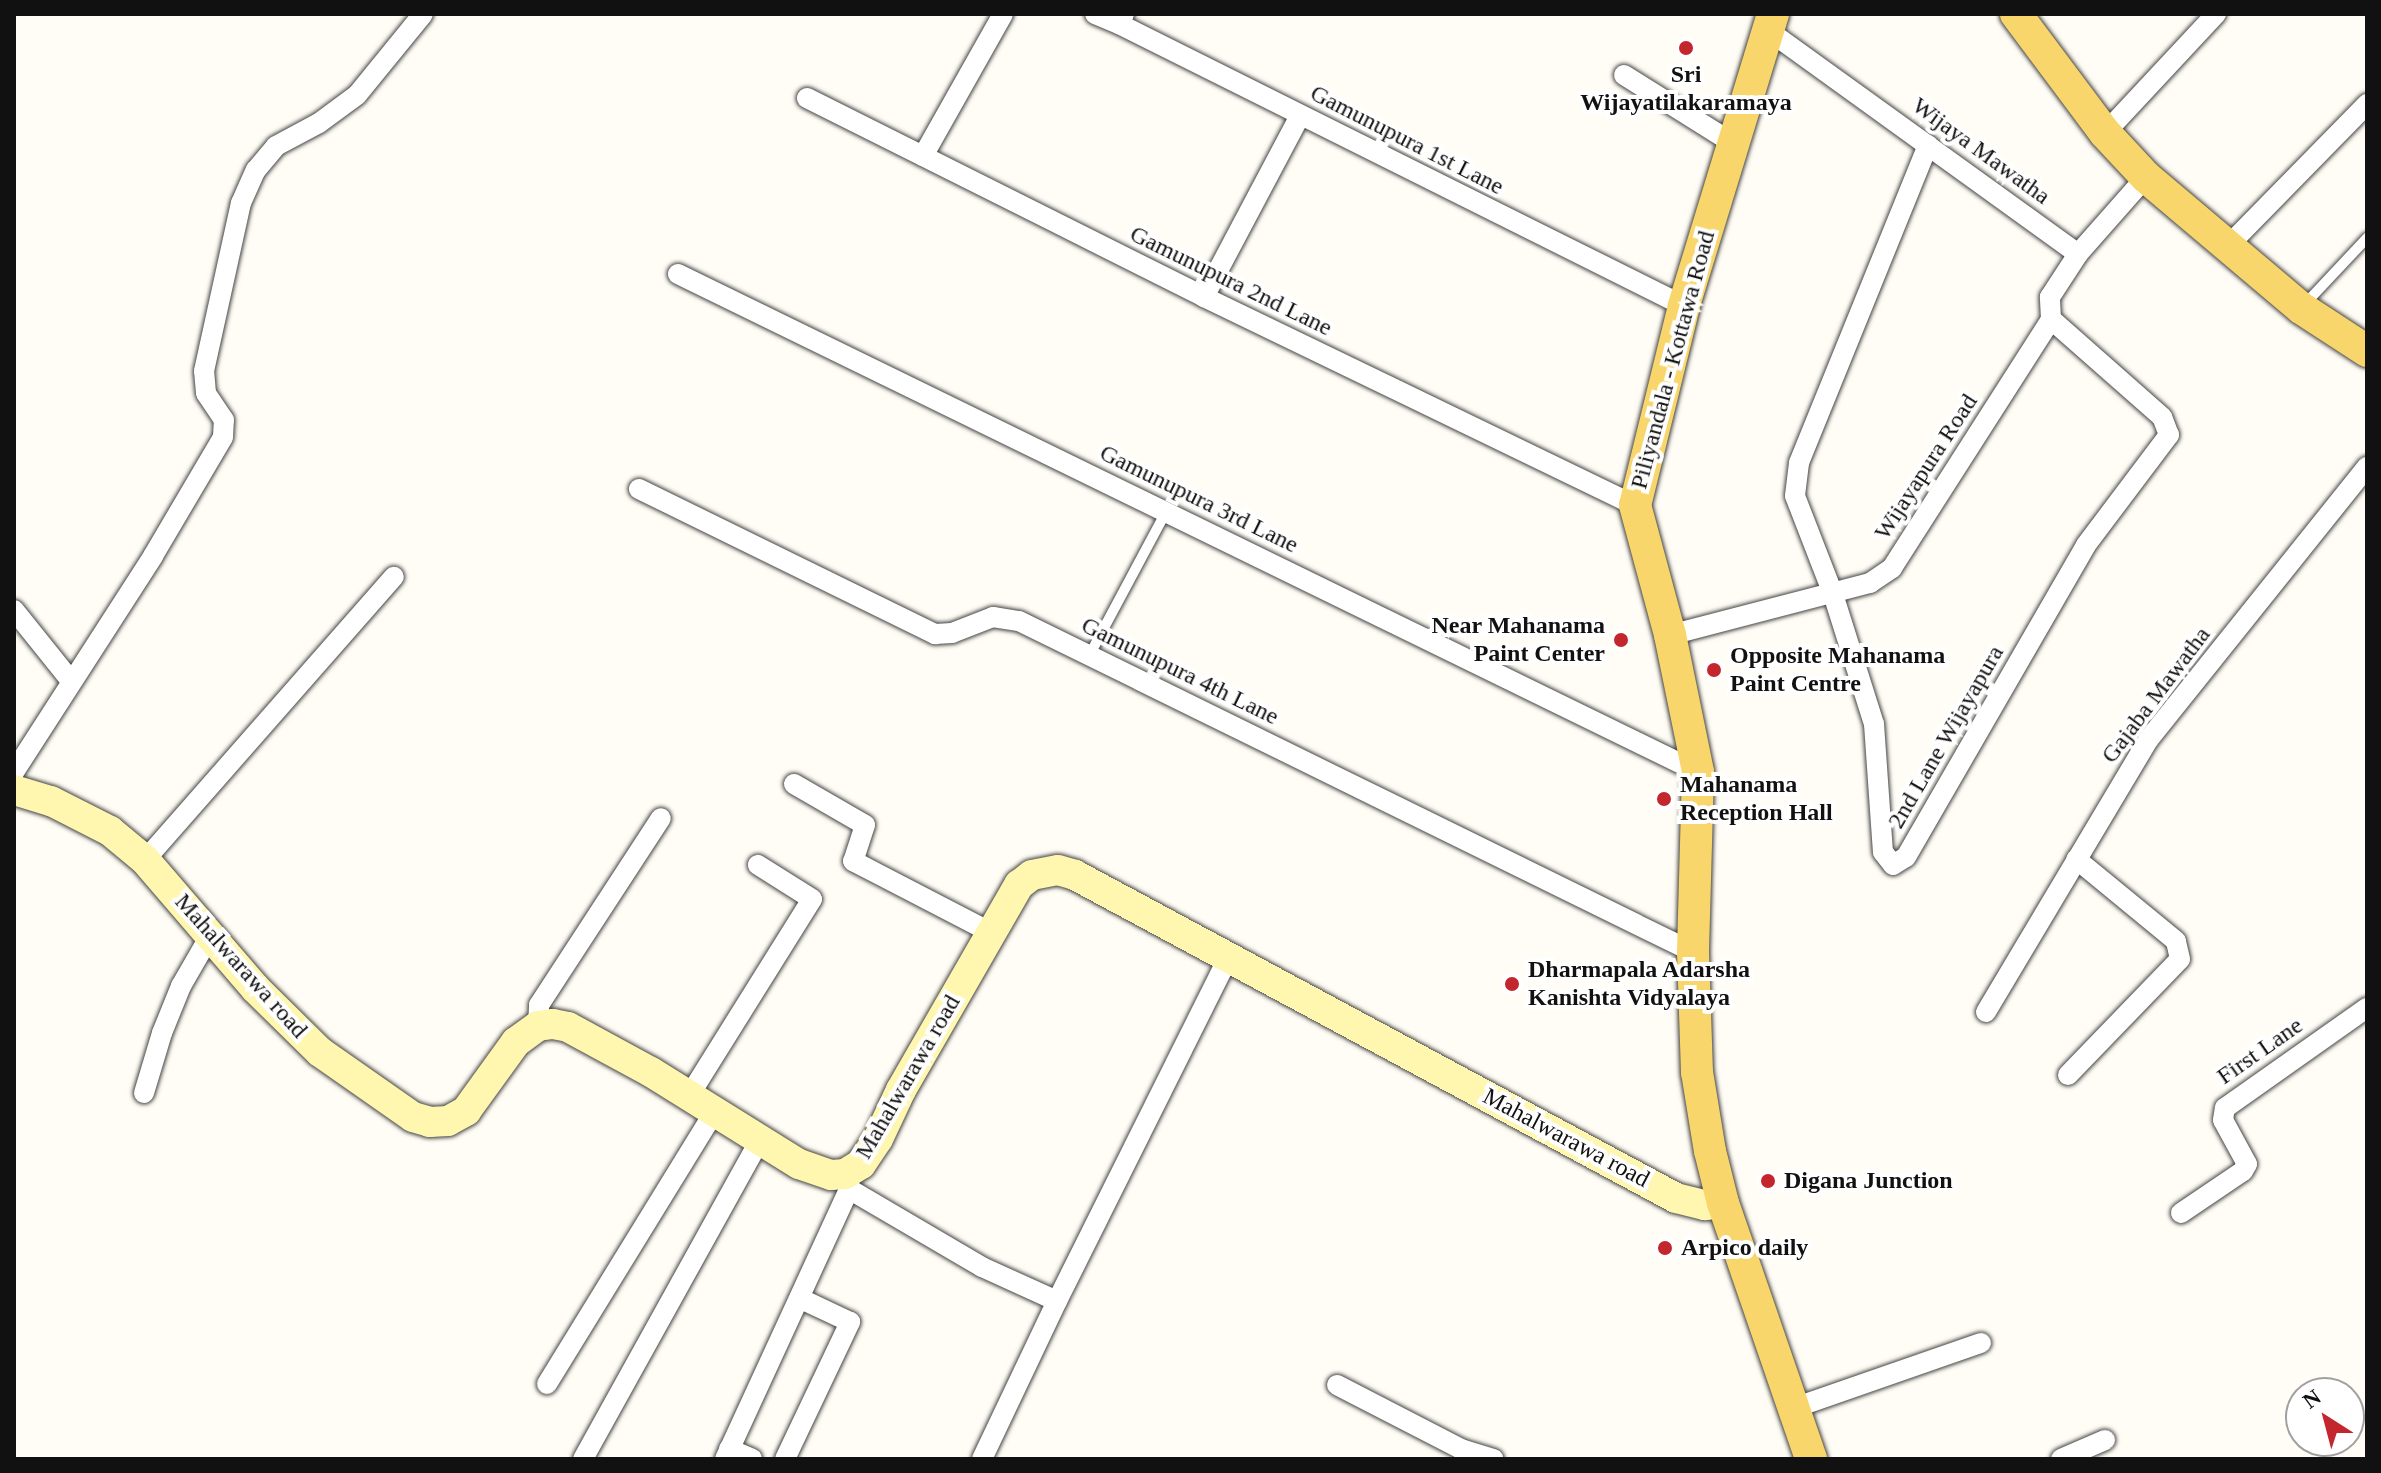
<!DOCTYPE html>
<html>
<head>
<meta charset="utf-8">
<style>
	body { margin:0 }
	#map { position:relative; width:2381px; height:1473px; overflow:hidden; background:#fffdf5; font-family:Georgia,serif }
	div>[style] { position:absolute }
	.roads { filter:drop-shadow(0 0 2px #444) drop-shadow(0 0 2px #444) }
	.lane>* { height:10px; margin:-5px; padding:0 5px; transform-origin:5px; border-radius:5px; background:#fff }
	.street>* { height:20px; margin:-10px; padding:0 10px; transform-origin:10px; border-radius:10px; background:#fff }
	.secondary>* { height:30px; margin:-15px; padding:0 15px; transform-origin:15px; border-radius:15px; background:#fff6b0 }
	.primary>* { height:32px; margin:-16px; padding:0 16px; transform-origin:16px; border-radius:16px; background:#f9d66b }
	.dots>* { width:22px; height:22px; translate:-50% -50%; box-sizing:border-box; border:4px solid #fff; border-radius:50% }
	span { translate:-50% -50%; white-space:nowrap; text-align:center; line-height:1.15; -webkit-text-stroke:8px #fff; paint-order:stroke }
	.poi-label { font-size:24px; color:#111; font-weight:700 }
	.right { translate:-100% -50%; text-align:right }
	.left { translate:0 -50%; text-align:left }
	.street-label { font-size:24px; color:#111 }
	.frame { position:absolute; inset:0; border:16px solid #111; pointer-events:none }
	.north { position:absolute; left:2285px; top:1377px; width:80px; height:80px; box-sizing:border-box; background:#fff; border:2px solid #a0a0a0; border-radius:50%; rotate:324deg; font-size:22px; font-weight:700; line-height:32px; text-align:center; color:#111 }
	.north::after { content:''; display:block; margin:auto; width:28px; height:36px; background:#c4262e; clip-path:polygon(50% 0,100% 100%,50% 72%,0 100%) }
</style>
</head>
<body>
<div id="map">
	<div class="roads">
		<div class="lane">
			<div style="left:2305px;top:304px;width:91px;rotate:-46.8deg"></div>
			<div style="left:1089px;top:656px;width:163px;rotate:-61.9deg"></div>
		</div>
		<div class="street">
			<div style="left:1095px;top:14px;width:26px;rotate:23deg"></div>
			<div style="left:1124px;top:14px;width:11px;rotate:117deg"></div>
			<div style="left:1119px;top:24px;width:631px;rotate:26.52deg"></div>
			<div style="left:1769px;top:31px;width:381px;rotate:35.8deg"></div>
			<div style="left:2078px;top:254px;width:103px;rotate:-48.6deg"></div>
			<div style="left:1624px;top:75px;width:130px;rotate:32.1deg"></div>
			<div style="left:807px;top:98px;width:444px;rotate:26.6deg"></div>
			<div style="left:1204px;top:297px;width:479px;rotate:25.8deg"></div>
			<div style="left:2105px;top:133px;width:163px;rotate:-47deg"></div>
			<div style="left:1928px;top:145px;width:343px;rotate:112.1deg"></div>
			<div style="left:1799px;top:463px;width:33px;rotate:97deg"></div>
			<div style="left:1795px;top:496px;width:105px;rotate:68.8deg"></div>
			<div style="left:1833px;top:594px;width:136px;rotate:72.5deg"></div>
			<div style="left:1874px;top:724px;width:128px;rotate:86deg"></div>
			<div style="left:1883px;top:852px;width:16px;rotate:52deg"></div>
			<div style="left:1893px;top:865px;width:15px;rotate:-32deg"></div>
			<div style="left:1906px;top:857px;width:360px;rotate:-60deg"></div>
			<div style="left:2086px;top:545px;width:138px;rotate:-53deg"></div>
			<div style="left:2169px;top:435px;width:19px;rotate:-111deg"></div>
			<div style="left:2162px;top:417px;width:148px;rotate:-138.6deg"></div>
			<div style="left:2051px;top:319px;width:22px;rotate:-93deg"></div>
			<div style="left:2050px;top:297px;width:51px;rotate:-56.9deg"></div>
			<div style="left:923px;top:156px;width:163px;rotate:-60.6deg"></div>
			<div style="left:2226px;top:248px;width:202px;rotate:-45.6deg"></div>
			<div style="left:678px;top:274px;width:1135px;rotate:26.02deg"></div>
			<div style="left:1204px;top:297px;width:205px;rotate:-62.1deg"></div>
			<div style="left:639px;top:489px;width:330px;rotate:26.1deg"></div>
			<div style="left:935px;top:634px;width:17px;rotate:-3deg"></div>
			<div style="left:952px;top:633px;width:44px;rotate:-21.3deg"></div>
			<div style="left:993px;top:617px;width:26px;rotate:9deg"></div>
			<div style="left:1019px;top:621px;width:751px;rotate:26.16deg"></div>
			<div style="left:14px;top:610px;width:91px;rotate:51.2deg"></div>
			<div style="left:1670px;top:635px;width:207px;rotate:-14.6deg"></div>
			<div style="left:1870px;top:583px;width:27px;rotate:-34deg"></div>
			<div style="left:1892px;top:568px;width:295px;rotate:-57.4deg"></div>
			<div style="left:14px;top:772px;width:257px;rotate:-57.2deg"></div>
			<div style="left:153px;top:556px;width:138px;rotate:-59.5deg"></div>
			<div style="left:223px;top:437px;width:17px;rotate:-87deg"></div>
			<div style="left:224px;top:420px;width:32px;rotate:-124deg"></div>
			<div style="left:206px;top:393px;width:22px;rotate:-95deg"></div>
			<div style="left:204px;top:371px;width:172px;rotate:-77.6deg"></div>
			<div style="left:241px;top:203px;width:36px;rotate:-66deg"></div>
			<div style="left:256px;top:170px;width:31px;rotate:-50deg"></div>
			<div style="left:276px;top:146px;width:49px;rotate:-28.1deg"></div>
			<div style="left:319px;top:123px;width:47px;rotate:-36.4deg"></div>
			<div style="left:357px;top:95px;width:104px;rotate:-50.8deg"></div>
			<div style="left:794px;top:784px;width:82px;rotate:30deg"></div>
			<div style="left:865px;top:825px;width:38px;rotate:108deg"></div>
			<div style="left:853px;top:861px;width:154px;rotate:27.4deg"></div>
			<div style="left:145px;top:860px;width:377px;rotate:-48.7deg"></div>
			<div style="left:1986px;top:1012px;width:318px;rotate:-59.2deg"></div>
			<div style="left:2149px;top:739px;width:349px;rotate:-51.3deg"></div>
			<div style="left:538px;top:1026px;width:21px;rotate:-87deg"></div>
			<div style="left:539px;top:1005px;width:223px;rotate:-56.9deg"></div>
			<div style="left:2068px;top:1075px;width:161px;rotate:-46deg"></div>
			<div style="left:2180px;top:959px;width:18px;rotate:-103deg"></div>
			<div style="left:2176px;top:941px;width:129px;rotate:-140.6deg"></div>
			<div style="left:144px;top:1093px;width:63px;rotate:-73.3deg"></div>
			<div style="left:162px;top:1033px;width:51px;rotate:-68deg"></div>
			<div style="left:181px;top:986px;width:60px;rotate:-60deg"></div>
			<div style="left:689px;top:1096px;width:232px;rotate:-58deg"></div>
			<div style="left:812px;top:899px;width:64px;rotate:-147.8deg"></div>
			<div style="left:849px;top:1189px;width:154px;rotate:30.4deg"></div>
			<div style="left:982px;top:1267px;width:82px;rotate:24.4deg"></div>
			<div style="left:1057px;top:1301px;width:175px;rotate:115.4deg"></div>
			<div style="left:2181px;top:1213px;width:75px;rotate:-34.1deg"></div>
			<div style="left:2243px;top:1171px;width:8px;rotate:-60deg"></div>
			<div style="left:2247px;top:1164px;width:50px;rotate:-118.6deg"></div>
			<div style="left:2223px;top:1120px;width:12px;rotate:-81deg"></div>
			<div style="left:2225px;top:1108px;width:174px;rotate:-35.2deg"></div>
			<div style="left:1057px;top:1301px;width:385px;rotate:-63.5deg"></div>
			<div style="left:547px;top:1384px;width:321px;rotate:-58.4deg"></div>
			<div style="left:1337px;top:1385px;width:140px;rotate:27.3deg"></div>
			<div style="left:1461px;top:1449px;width:34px;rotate:17deg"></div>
			<div style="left:1794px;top:1408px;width:198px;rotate:-19.2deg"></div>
			<div style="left:729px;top:1449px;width:25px;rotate:23deg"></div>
			<div style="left:583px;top:1459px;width:363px;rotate:-61deg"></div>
			<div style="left:725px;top:1459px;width:297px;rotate:-65.3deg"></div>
			<div style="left:849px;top:1189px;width:10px;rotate:-107deg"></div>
			<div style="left:785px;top:1459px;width:152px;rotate:-64.6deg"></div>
			<div style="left:850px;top:1322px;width:56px;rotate:-154.8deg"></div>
			<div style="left:2061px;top:1459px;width:48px;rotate:-23.4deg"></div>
		</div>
		<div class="secondary">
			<div style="left:14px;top:790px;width:39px;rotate:17deg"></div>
			<div style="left:51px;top:801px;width:66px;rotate:27deg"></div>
			<div style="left:110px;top:831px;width:45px;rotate:39.6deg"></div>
			<div style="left:145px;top:860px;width:169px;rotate:49.3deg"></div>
			<div style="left:255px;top:988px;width:91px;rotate:44.6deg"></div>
			<div style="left:320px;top:1052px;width:113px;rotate:35deg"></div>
			<div style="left:413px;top:1117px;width:18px;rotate:16deg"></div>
			<div style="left:430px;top:1122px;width:18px;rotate:-3deg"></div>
			<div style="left:448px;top:1121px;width:21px;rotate:-29deg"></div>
			<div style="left:466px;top:1111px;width:85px;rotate:-54.1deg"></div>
			<div style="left:516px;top:1042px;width:27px;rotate:-36deg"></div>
			<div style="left:538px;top:1026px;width:15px;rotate:-8deg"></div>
			<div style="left:553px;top:1024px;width:15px;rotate:11deg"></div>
			<div style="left:568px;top:1027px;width:94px;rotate:28.5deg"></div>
			<div style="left:651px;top:1072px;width:174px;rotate:31.9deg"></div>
			<div style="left:799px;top:1164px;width:34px;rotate:19deg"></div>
			<div style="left:831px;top:1175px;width:14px;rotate:-4deg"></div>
			<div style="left:845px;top:1174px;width:19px;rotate:-32deg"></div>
			<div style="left:861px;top:1164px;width:30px;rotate:-56deg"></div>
			<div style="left:878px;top:1139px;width:54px;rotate:-64.9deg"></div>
			<div style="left:901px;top:1090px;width:237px;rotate:-60.1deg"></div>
			<div style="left:1019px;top:885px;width:16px;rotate:-38deg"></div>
			<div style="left:1032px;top:875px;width:26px;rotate:-11deg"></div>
			<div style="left:1058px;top:870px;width:18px;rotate:16deg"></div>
			<div style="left:1075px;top:875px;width:682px;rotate:28.26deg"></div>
			<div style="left:1676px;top:1198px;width:30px;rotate:14deg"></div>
			<div style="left:1705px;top:1205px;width:18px;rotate:-6deg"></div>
		</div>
		<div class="primary">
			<div style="left:1773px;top:14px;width:305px;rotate:107deg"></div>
			<div style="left:1684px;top:306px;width:205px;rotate:103.8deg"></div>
			<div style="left:1635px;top:505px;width:135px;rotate:74.9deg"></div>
			<div style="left:1670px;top:635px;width:140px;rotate:78.4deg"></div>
			<div style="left:1698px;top:772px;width:180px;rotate:91.6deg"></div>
			<div style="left:1693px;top:952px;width:120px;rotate:88.1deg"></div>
			<div style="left:1697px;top:1072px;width:80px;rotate:80.7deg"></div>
			<div style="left:1710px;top:1151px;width:54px;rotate:76deg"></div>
			<div style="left:1723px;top:1203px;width:271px;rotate:71deg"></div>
			<div style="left:2016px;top:14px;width:149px;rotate:53.2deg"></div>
			<div style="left:2105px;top:133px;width:60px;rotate:47deg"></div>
			<div style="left:2146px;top:177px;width:203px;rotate:40.2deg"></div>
			<div style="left:2301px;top:308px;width:79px;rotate:33.1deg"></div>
		</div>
	</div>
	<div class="dots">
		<div style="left:1686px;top:48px;background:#c4262e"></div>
		<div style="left:1621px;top:640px;background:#c4262e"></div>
		<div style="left:1714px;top:670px;background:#c4262e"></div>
		<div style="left:1664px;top:799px;background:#c4262e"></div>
		<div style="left:1512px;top:984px;background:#c4262e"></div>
		<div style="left:1768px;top:1181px;background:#c4262e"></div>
		<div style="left:1665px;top:1248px;background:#c4262e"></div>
	</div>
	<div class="poi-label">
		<span style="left:1686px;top:89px">Sri<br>Wijayatilakaramaya</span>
		<span class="right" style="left:1605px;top:640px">Near Mahanama<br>Paint Center</span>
		<span class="left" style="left:1730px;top:670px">Opposite Mahanama<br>Paint Centre</span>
		<span class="left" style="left:1680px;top:799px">Mahanama<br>Reception Hall</span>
		<span class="left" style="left:1528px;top:984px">Dharmapala Adarsha<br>Kanishta Vidyalaya</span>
		<span class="left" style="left:1784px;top:1181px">Digana Junction</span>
		<span class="left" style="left:1681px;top:1248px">Arpico daily</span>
	</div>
	<div class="street-label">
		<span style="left:1407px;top:140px;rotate:27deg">Gamunupura 1st Lane</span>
		<span style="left:1981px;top:151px;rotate:36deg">Wijaya Mawatha</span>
		<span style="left:1231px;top:281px;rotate:26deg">Gamunupura 2nd Lane</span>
		<span style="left:1673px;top:360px;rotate:-75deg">Piliyandala - Kottawa Road</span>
		<span style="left:1926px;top:467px;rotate:-57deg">Wijayapura Road</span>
		<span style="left:1199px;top:499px;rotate:26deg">Gamunupura 3rd Lane</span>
		<span style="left:1180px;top:671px;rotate:26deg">Gamunupura 4th Lane</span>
		<span style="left:2156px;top:695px;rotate:-53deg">Gajaba Mawatha</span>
		<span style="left:1946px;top:737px;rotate:-60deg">2nd Lane Wijayapura</span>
		<span style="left:241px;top:966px;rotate:48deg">Mahalwarawa road</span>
		<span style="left:2260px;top:1051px;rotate:-35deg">First Lane</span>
		<span style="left:908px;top:1077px;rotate:-60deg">Mahalwarawa road</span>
		<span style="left:1566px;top:1138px;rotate:28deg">Mahalwarawa road</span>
	</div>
	<div class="frame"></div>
	<div class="north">N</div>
</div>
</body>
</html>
